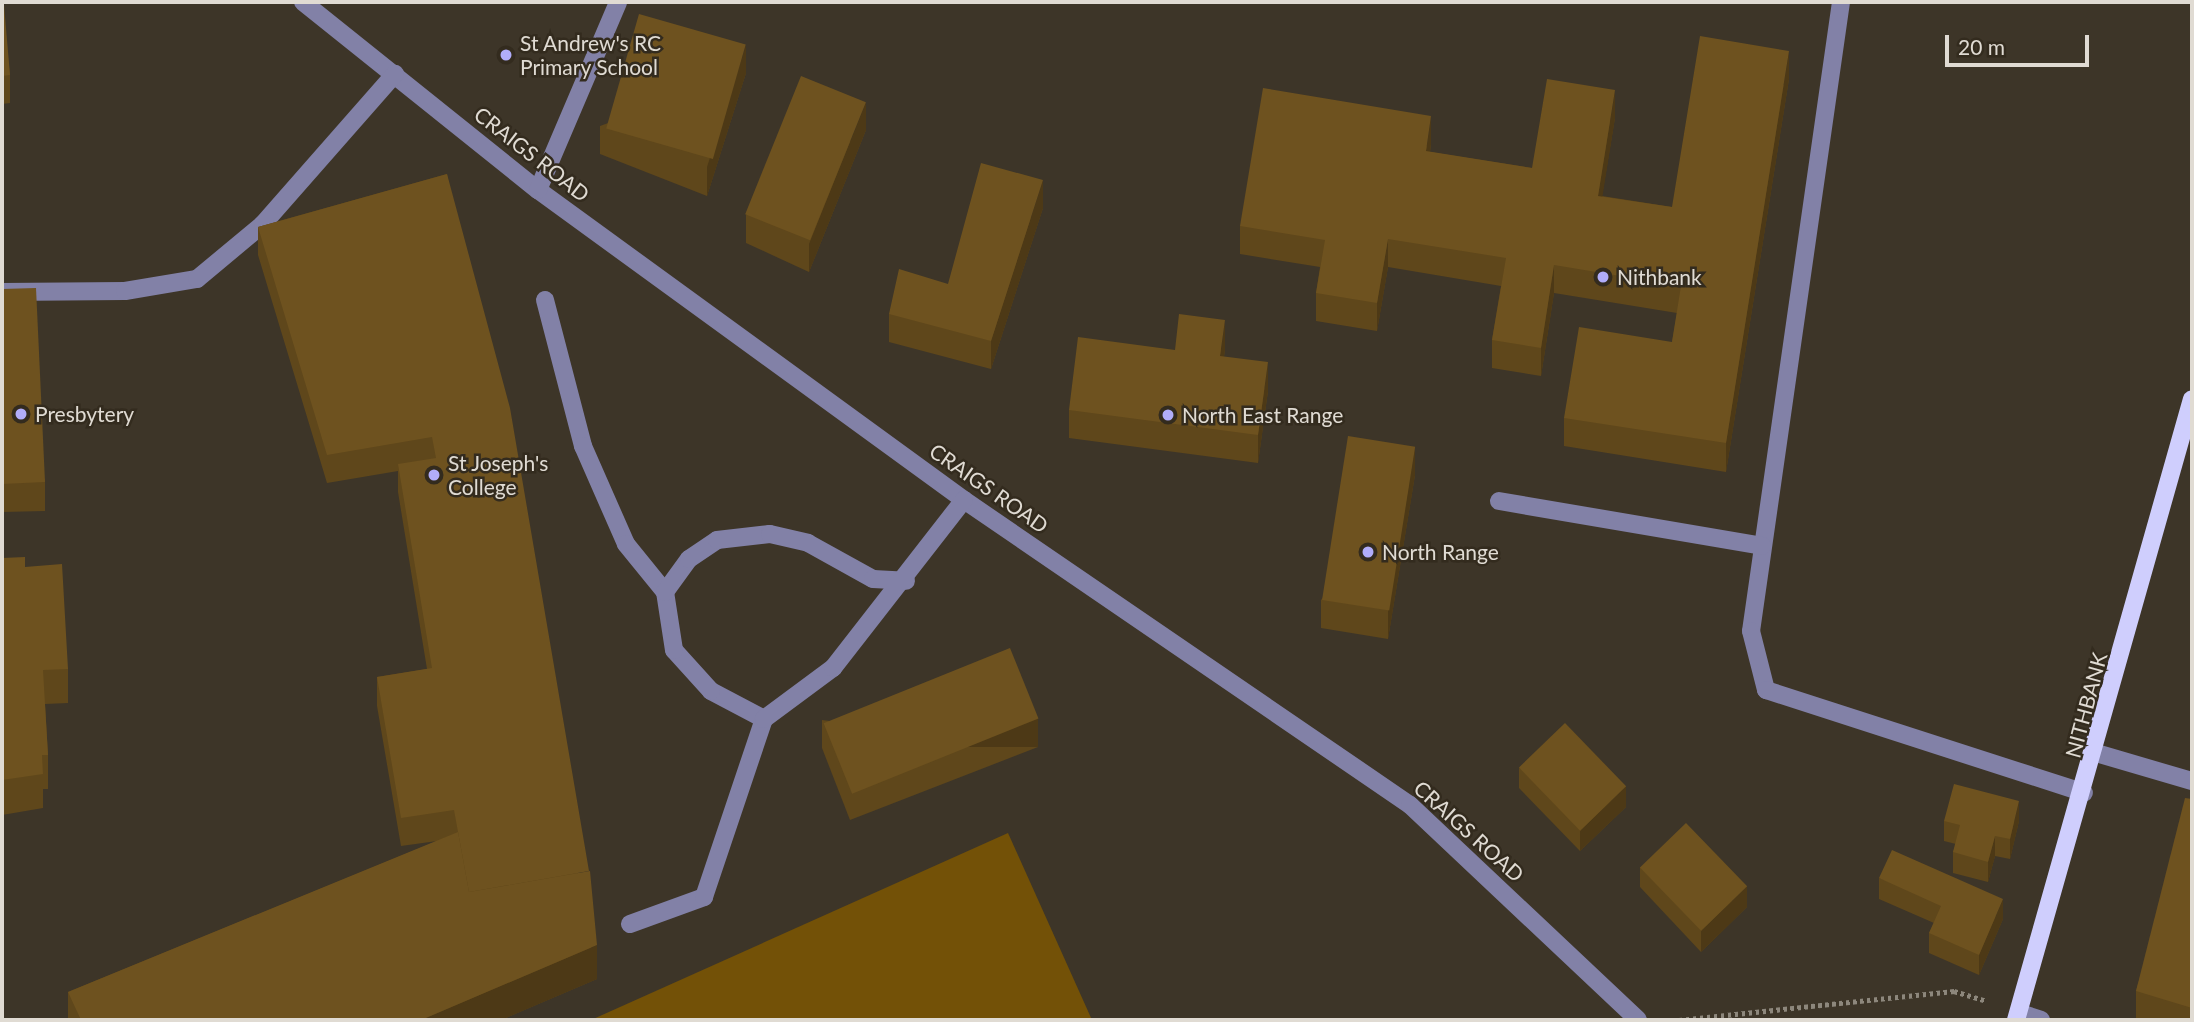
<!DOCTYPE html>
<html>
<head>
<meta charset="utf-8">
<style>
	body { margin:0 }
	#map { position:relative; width:2194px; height:1022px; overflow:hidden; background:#3d3528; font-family:Lato,sans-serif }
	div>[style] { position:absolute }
	.green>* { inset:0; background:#735107 }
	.path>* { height:4.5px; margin-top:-2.25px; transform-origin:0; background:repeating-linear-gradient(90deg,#8d877c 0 3.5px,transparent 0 7px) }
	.minor>* { height:18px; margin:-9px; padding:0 9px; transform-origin:9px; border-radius:9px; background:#8281a7 }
	.major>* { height:18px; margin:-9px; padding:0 9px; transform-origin:9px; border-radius:9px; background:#cfcefd }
	.wall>* { inset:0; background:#5f471b }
	.shaded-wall>* { inset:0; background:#4d3916; transform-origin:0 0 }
	.building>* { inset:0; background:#6e521f; transform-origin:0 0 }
	.dots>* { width:19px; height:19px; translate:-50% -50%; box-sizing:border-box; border:4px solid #332b1e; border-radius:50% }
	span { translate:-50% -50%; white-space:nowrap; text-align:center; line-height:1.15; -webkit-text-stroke:5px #332b1e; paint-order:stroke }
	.poi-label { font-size:21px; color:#e0dbd3 }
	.left { translate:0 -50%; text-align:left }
	.street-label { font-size:21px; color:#e0dbd3 }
	.frame { position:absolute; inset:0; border:4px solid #e0dbd3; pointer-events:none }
	.scale { position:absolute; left:1945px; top:35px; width:144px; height:32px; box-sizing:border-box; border:4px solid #e0dbd3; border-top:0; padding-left:9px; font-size:21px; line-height:24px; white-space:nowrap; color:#e0dbd3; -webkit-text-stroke:5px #332b1e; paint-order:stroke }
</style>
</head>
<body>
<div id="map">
	<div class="green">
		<div style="clip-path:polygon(1008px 833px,1092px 1020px,591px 1020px)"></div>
	</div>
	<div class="path">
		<div style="left:1679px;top:1020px;width:277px;rotate:-6deg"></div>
		<div style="left:1954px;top:991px;width:34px;rotate:17deg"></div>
	</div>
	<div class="minor">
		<div style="left:303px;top:2px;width:301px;rotate:38.7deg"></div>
		<div style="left:538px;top:190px;width:527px;rotate:36.04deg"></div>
		<div style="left:964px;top:500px;width:540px;rotate:34.37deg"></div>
		<div style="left:1410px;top:805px;width:313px;rotate:43.3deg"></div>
		<div style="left:1841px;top:2px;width:635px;rotate:98.14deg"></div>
		<div style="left:1751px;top:631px;width:61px;rotate:75.7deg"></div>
		<div style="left:1766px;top:690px;width:334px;rotate:17.9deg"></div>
		<div style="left:538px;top:190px;width:204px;rotate:-66.9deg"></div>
		<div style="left:2px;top:292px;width:123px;rotate:-0.5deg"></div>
		<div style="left:125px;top:291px;width:73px;rotate:-9.5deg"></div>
		<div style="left:197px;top:279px;width:86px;rotate:-39.8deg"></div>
		<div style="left:263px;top:224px;width:200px;rotate:-48.7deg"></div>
		<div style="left:545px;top:300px;width:151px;rotate:75.4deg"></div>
		<div style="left:583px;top:446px;width:107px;rotate:66.3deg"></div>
		<div style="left:626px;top:544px;width:62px;rotate:50.9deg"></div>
		<div style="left:1499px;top:501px;width:267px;rotate:9.7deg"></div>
		<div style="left:764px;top:719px;width:60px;rotate:-152.2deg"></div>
		<div style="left:711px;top:691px;width:55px;rotate:-132.1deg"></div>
		<div style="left:674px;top:650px;width:59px;rotate:-98.8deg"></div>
		<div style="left:665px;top:592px;width:41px;rotate:-54deg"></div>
		<div style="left:689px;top:559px;width:34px;rotate:-34deg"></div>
		<div style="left:717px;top:540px;width:53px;rotate:-6.5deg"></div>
		<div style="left:770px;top:534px;width:39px;rotate:13deg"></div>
		<div style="left:808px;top:543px;width:74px;rotate:29deg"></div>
		<div style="left:873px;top:579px;width:33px;rotate:3deg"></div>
		<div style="left:2096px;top:753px;width:100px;rotate:16.3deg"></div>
		<div style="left:630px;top:924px;width:79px;rotate:-20deg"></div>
		<div style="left:704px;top:897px;width:188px;rotate:-71.4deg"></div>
		<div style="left:764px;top:719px;width:86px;rotate:-36.5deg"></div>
		<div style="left:833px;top:668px;width:213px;rotate:-52.1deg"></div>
		<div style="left:2020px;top:1013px;width:22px;rotate:18deg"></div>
	</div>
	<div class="major">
		<div style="left:2016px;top:1020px;width:645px;rotate:-74.18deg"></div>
	</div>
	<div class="wall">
		<div style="clip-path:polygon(2px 5px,10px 75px,10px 103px,2px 104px)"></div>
		<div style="clip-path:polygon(746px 73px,707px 196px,600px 154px,600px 126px)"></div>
		<div style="clip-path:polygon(1789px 79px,1726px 472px,1564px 446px,1564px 418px,1672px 342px,1677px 313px,1554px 293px,1541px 376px,1492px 368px,1492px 340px,1501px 286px,1388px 267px,1377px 331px,1316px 321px,1316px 293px,1320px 267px,1240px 254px,1240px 226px,1431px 144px,1430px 152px,1532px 168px,1615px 118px,1602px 196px,1672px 207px)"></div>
		<div style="clip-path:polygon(866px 130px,809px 272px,746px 243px,746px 215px)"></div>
		<div style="clip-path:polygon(447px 174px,597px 979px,501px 1020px,68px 1020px,68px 992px,437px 841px,401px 846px,377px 706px,377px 677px,427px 669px,398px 492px,398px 471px,327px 483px,258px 255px,258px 227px)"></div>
		<div style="clip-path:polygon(1043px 208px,991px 369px,889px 342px,889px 314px,948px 284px)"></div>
		<div style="clip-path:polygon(2px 289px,45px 482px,45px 511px,2px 512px)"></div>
		<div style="clip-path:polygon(1225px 349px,1224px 357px,1268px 391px,1258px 463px,1069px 438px,1069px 410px,1175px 350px)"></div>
		<div style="clip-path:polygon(1415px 475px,1388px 639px,1321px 628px,1321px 600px)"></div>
		<div style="clip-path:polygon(2px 558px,25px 567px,68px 669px,68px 703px,45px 704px,48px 755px,48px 789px,43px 789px,43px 808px,2px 815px)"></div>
		<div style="clip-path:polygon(822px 720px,1038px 747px,850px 820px,822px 748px)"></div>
		<div style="clip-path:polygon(1519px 768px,1626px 807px,1580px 851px,1519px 788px)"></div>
		<div style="clip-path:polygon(2192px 799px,2192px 1020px,2140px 1020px,2136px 1019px,2136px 991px)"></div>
		<div style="clip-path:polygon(1944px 821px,2019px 821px,2010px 859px,1995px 856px,1988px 882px,1953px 873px,1953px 852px,1956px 844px,1944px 841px)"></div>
		<div style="clip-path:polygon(1640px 867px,1747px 907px,1701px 952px,1640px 887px)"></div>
		<div style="clip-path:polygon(1879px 878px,2003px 919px,1979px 975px,1929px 953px,1929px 933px,1934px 923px,1879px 899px)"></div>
	</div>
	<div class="shaded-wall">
		<div style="clip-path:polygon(746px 45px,746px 73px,707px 196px,707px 167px)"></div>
		<div style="clip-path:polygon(1789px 51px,1789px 79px,1726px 472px,1726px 443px)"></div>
		<div style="clip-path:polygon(1615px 90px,1615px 118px,1598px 224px,1598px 196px)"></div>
		<div style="clip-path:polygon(866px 102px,866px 130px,809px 272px,809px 244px)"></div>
		<div style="clip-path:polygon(1431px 116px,1431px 144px,1426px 179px,1426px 151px)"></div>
		<div style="clip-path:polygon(1043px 180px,1043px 208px,991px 369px,991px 341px)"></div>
		<div style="clip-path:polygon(1388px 239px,1388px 267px,1377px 331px,1377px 303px)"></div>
		<div style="clip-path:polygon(1554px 265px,1554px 293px,1541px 376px,1541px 348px)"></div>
		<div style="clip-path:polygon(1225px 320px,1225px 349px,1220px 385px,1220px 356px)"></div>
		<div style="clip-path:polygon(1268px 362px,1268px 391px,1258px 463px,1258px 435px)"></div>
		<div style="clip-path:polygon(1415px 447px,1415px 475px,1388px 639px,1388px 611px)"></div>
		<div style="left:1038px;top:719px;width:28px;height:201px;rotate:90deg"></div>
		<div style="clip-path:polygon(1626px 786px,1626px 807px,1580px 851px,1580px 831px)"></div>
		<div style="clip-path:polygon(2019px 801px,2019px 821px,2010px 859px,2010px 839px)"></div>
		<div style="clip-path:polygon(1995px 836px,1995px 856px,1988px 882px,1988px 862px)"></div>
		<div style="clip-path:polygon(1747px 886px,1747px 907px,1701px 952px,1701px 931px)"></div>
		<div style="clip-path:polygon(2003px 899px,2003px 919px,1979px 975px,1979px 955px)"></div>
		<div style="clip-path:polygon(597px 945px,597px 979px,501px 1020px,421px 1020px)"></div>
	</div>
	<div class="building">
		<div style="clip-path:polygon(2px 5px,4px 5px,10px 75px,2px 76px)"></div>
		<div style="left:639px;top:14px;width:111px;height:119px;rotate:16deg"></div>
		<div style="clip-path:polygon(1700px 36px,1789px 51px,1726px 443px,1564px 418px,1579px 327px,1672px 342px,1681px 286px,1554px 265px,1541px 348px,1492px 340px,1506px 258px,1388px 239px,1377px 303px,1316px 293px,1325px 240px,1240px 226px,1263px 88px,1431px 116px,1426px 151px,1532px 168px,1547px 79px,1615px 90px,1598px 196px,1672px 207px)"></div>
		<div style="left:801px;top:76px;width:70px;height:149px;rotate:22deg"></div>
		<div style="clip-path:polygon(981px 163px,1043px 180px,991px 341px,889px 314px,899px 269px,948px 284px)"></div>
		<div style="clip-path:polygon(447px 174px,510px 408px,589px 871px,469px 892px,454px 810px,401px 818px,377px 677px,432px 668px,398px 464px,436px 458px,432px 437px,327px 455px,258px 227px)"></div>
		<div style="clip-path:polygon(36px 288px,45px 482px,2px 484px,2px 289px)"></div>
		<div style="clip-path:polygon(1179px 314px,1225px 320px,1220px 356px,1268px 362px,1258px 435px,1069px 410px,1078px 337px,1175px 350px)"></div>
		<div style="left:1348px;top:436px;width:68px;height:166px;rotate:9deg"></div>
		<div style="clip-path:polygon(25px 557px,25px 567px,62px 564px,68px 669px,43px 670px,48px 755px,42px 755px,43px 774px,2px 780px,2px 558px)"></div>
		<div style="left:1010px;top:648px;width:76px;height:201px;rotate:68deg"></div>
		<div style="left:1565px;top:723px;width:88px;height:64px;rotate:46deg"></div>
		<div style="clip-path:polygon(1954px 784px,2019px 801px,2010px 839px,1995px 836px,1988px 862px,1953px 852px,1960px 825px,1944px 821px)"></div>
		<div style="clip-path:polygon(2185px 798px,2192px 799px,2192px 1008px,2136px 991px)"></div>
		<div style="left:1686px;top:823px;width:88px;height:64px;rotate:46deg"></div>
		<div style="clip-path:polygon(458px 832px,469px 892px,590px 871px,597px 945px,421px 1020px,81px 1020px,68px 992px)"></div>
		<div style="clip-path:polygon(1892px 850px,2003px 899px,1979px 955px,1929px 933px,1941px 906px,1879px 878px)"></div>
	</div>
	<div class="dots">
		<div style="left:506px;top:55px;background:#b1adfa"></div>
		<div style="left:1603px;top:277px;background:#b1adfa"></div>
		<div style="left:21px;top:414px;background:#b1adfa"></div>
		<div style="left:1168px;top:415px;background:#b1adfa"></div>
		<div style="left:434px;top:475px;background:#b1adfa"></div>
		<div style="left:1368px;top:552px;background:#b1adfa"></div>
	</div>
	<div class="poi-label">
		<span class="left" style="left:520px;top:55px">St Andrew's RC<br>Primary School</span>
		<span class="left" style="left:1617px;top:277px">Nithbank</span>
		<span class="left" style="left:35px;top:414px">Presbytery</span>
		<span class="left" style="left:1182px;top:415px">North East Range</span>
		<span class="left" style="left:448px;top:475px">St Joseph's<br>College</span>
		<span class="left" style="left:1382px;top:552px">North Range</span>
	</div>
	<div class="street-label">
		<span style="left:532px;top:154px;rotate:38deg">CRAIGS ROAD</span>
		<span style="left:989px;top:488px;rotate:35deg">CRAIGS ROAD</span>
		<span style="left:2086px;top:705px;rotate:-75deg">NITHBANK</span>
		<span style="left:1469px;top:831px;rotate:42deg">CRAIGS ROAD</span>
	</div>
	<div class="frame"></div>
	<div class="scale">20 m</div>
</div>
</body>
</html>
